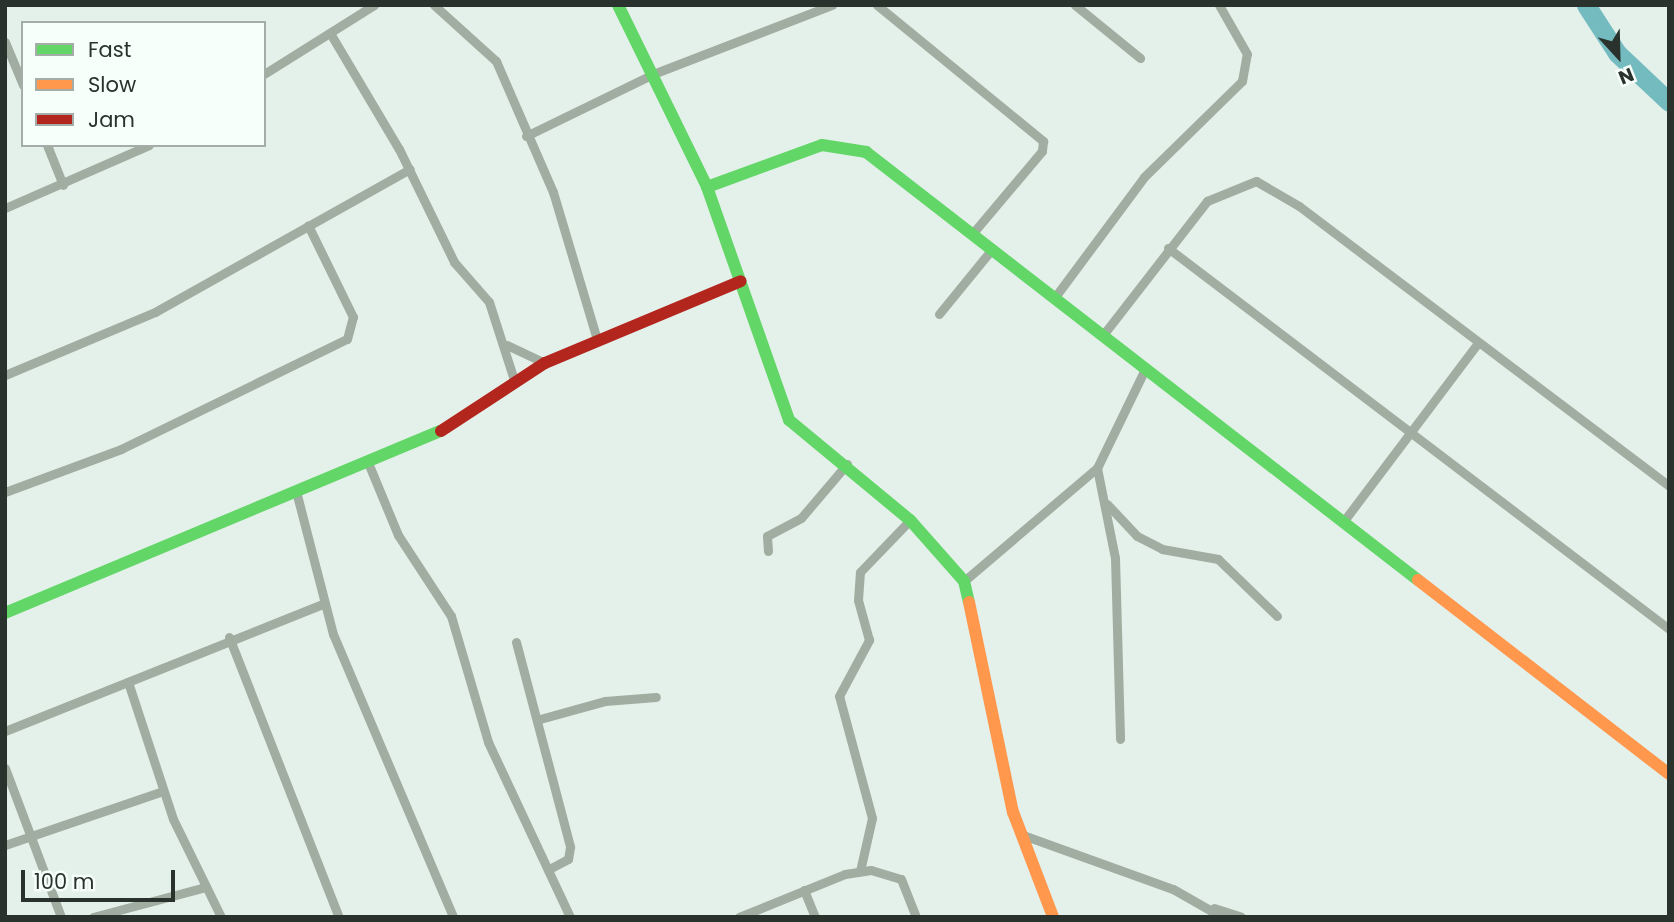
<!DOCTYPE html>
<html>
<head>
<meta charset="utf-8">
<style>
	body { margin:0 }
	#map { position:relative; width:1674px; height:922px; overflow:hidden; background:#e4f0ea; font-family:Poppins,sans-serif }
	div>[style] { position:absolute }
	.river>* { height:19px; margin:-9.5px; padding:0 9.5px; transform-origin:9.5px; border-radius:9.5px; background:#74bbc0 }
	.street>* { height:9px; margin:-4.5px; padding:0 4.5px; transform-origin:4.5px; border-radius:4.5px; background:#a0ada0 }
	.fast>* { height:12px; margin:-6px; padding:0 6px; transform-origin:6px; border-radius:6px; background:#63d668 }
	.slow>* { height:12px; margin:-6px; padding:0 6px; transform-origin:6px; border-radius:6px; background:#ff974d }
	.jam>* { height:12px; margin:-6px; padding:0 6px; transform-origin:6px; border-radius:6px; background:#b3261e }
	span { translate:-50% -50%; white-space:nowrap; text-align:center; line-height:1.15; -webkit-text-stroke:7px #f6fffa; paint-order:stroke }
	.frame { position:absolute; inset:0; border:7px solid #2a322e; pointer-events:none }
	.legend { position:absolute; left:21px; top:21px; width:245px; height:126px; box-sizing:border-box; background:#f6fffa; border:2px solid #a4ada8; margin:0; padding:9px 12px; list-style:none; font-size:21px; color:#2a322e }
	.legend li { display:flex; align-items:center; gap:14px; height:35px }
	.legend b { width:35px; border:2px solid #a4ada8 }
	.north { position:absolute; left:1583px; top:21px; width:70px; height:70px; -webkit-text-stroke:5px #f6fffa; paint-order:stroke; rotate:158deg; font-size:19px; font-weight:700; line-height:28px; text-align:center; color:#2a322e }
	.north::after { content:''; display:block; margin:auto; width:24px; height:32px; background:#2a322e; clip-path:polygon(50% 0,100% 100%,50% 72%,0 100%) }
	.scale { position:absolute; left:21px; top:870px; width:154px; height:32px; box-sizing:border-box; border:4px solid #2a322e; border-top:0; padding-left:9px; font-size:21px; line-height:24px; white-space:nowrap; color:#2a322e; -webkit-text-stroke:5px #f6fffa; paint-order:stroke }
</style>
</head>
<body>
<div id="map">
	<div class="river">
		<div style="left:1586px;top:5px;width:57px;rotate:57.1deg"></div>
		<div style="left:1617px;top:53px;width:71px;rotate:43.3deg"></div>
	</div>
	<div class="street">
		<div style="left:434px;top:5px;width:84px;rotate:42.1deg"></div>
		<div style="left:496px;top:61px;width:143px;rotate:66.5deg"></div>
		<div style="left:553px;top:192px;width:154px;rotate:73.4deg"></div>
		<div style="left:877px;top:5px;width:215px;rotate:39.3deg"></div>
		<div style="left:1043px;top:141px;width:10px;rotate:96deg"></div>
		<div style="left:1042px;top:151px;width:109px;rotate:130.1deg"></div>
		<div style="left:1075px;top:5px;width:84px;rotate:39.2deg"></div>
		<div style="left:330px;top:33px;width:135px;rotate:59.3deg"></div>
		<div style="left:399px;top:149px;width:126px;rotate:64deg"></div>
		<div style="left:454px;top:262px;width:53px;rotate:48.8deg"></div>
		<div style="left:489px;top:302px;width:85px;rotate:72.2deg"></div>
		<div style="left:5px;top:42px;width:47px;rotate:67.3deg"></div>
		<div style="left:264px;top:74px;width:130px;rotate:-32.1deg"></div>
		<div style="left:526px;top:136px;width:141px;rotate:-26deg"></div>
		<div style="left:653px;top:74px;width:192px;rotate:-21.1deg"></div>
		<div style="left:47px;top:145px;width:43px;rotate:68.2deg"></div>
		<div style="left:5px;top:208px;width:157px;rotate:-23.6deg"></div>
		<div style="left:1168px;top:248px;width:629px;rotate:37.25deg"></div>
		<div style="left:1055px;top:297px;width:149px;rotate:-53.4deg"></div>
		<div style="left:1144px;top:177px;width:137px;rotate:-44.4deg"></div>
		<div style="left:1242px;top:81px;width:27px;rotate:-80deg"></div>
		<div style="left:1247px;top:54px;width:56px;rotate:-119.7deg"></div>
		<div style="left:939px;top:314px;width:84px;rotate:-50.8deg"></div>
		<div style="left:1103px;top:335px;width:170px;rotate:-52.2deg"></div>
		<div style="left:1207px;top:201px;width:53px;rotate:-22.2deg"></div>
		<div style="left:1256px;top:181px;width:50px;rotate:30.2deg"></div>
		<div style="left:1299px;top:206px;width:464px;rotate:37.1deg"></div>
		<div style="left:507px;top:345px;width:42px;rotate:25.3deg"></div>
		<div style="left:5px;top:375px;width:163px;rotate:-22.8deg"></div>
		<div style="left:155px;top:312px;width:292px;rotate:-29.3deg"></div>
		<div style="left:369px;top:465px;width:76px;rotate:67.5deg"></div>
		<div style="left:398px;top:535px;width:97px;rotate:56.8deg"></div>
		<div style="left:451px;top:616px;width:131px;rotate:73.6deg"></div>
		<div style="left:488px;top:742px;width:193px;rotate:64.9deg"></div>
		<div style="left:1097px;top:468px;width:92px;rotate:78.7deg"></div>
		<div style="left:1115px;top:558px;width:181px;rotate:88.4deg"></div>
		<div style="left:5px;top:492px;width:124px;rotate:-20.3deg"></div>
		<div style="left:121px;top:449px;width:251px;rotate:-26deg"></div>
		<div style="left:347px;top:339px;width:23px;rotate:-75deg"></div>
		<div style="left:353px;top:317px;width:102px;rotate:-116.1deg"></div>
		<div style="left:297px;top:495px;width:144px;rotate:75.5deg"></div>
		<div style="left:333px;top:634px;width:307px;rotate:67deg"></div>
		<div style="left:1107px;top:504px;width:44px;rotate:46.8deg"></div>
		<div style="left:1137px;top:536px;width:28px;rotate:27deg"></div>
		<div style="left:1162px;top:549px;width:57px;rotate:10.1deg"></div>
		<div style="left:1218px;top:559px;width:82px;rotate:44deg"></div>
		<div style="left:1343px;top:522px;width:223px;rotate:-53deg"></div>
		<div style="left:768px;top:551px;width:15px;rotate:-94deg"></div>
		<div style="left:767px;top:536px;width:38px;rotate:-28deg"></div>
		<div style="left:801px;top:518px;width:71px;rotate:-49.6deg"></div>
		<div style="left:964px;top:581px;width:175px;rotate:-40.4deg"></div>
		<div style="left:1097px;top:468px;width:110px;rotate:-64.1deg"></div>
		<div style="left:229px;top:637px;width:301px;rotate:68.6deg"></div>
		<div style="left:516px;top:642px;width:212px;rotate:75.2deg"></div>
		<div style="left:570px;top:847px;width:12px;rotate:99deg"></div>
		<div style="left:568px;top:859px;width:21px;rotate:152deg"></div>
		<div style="left:128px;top:682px;width:144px;rotate:71.8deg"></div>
		<div style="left:173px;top:819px;width:109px;rotate:63.9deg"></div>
		<div style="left:540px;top:719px;width:67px;rotate:-15.5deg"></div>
		<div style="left:605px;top:701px;width:51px;rotate:-4.5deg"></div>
		<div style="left:5px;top:731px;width:342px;rotate:-21.8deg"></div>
		<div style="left:5px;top:768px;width:159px;rotate:69.4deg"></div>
		<div style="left:1020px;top:834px;width:163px;rotate:19.8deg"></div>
		<div style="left:1173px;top:889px;width:56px;rotate:29.7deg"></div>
		<div style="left:5px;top:845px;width:167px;rotate:-18.9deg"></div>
		<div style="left:860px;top:871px;width:54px;rotate:-77.2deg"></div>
		<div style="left:872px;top:818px;width:126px;rotate:-105.1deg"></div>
		<div style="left:839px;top:696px;width:64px;rotate:-61.8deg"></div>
		<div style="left:869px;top:640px;width:41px;rotate:-105.4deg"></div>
		<div style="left:858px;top:600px;width:28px;rotate:-86deg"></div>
		<div style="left:860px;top:572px;width:72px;rotate:-46.1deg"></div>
		<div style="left:804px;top:890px;width:29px;rotate:68deg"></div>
		<div style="left:1214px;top:908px;width:28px;rotate:18deg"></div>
		<div style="left:93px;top:917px;width:117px;rotate:-14.9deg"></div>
		<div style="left:739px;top:917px;width:114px;rotate:-22.1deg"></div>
		<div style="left:845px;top:874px;width:26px;rotate:-9deg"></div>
		<div style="left:871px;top:870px;width:31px;rotate:17deg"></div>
		<div style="left:901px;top:879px;width:41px;rotate:68.5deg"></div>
	</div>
	<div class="fast">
		<div style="left:618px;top:5px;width:203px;rotate:63.9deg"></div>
		<div style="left:707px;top:187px;width:247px;rotate:70.6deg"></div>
		<div style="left:789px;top:420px;width:157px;rotate:39.6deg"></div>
		<div style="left:910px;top:520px;width:81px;rotate:48.5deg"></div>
		<div style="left:964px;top:581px;width:22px;rotate:77deg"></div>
		<div style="left:707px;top:187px;width:122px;rotate:-20.1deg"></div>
		<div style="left:822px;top:145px;width:45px;rotate:9deg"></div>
		<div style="left:866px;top:152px;width:698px;rotate:37.79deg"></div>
		<div style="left:5px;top:613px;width:472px;rotate:-22.7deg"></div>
	</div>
	<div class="slow">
		<div style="left:1418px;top:580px;width:317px;rotate:37.7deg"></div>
		<div style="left:969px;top:602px;width:215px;rotate:78.2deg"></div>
		<div style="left:1013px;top:812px;width:112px;rotate:69.1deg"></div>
	</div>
	<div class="jam">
		<div style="left:441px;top:431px;width:124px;rotate:-33.2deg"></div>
		<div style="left:545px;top:363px;width:212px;rotate:-22.7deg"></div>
	</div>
	<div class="frame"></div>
	<ul class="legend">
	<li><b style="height:9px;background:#63d668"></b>Fast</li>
	<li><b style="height:9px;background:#ff974d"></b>Slow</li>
	<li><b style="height:9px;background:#b3261e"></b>Jam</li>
	</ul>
	<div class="north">N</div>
	<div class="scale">100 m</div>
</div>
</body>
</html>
